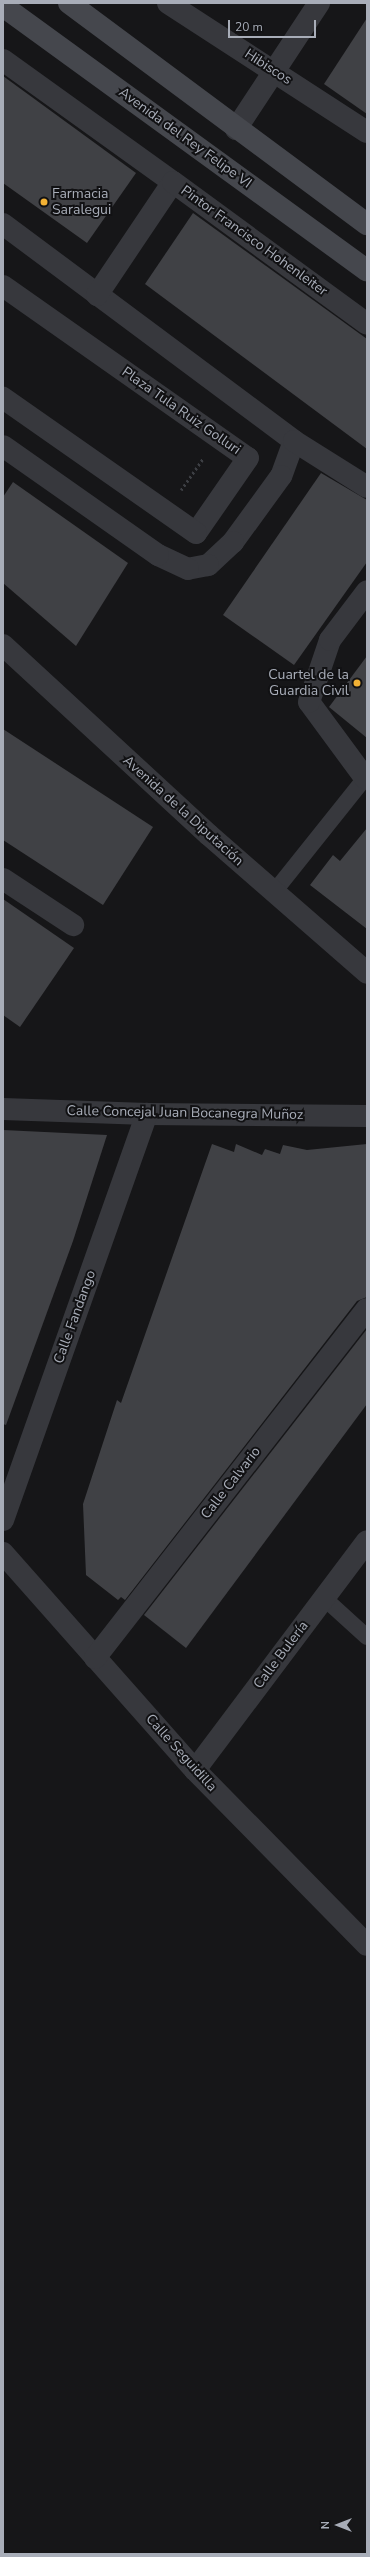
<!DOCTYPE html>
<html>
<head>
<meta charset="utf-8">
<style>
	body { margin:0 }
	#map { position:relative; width:370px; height:2557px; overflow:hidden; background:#161618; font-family:"Nunito Sans",sans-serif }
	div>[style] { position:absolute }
	.building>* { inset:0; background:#404145 }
	.path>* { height:2.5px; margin-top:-1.25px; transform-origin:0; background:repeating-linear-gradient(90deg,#3d3f44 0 2px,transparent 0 5px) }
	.service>* { height:16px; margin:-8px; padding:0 8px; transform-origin:8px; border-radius:8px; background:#37383d }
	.pedestrian>* { height:22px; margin:-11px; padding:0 11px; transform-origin:11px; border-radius:11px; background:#37383d }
	.minor>* { height:22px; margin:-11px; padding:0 11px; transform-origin:11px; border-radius:11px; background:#37383d }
	.secondary>* { height:22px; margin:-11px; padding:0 11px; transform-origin:11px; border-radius:11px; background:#45474d }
	.dots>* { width:11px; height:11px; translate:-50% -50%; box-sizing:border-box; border:2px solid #111113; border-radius:50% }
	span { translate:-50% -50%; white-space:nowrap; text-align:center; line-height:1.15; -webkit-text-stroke:4px #111113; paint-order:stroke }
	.street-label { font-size:14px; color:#a8adb8 }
	.poi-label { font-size:14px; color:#a8adb8 }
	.left { translate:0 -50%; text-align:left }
	.right { translate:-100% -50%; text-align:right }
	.frame { position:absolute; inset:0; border:4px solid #a8adb8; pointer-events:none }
	.north { position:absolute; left:318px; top:2505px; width:40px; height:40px; -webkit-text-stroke:3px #111113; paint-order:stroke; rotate:270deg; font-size:11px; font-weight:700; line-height:16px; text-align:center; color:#a8adb8 }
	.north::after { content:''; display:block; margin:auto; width:14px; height:18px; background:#a8adb8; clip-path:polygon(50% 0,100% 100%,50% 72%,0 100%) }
	.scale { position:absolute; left:228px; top:20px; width:88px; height:18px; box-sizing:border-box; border:2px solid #a8adb8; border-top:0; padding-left:5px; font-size:12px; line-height:14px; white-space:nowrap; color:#a8adb8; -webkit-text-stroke:3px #111113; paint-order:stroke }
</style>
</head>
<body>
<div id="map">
	<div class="building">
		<div style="clip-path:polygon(367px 18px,367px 114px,324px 84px)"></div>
		<div style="clip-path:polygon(3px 76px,136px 173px,87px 243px,3px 183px)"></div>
		<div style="clip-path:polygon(193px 213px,367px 339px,367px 449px,145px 284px)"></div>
		<div style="clip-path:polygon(321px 473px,367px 500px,367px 562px,294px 665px,223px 615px)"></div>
		<div style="clip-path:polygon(13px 482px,128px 563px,76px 646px,3px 583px,3px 497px)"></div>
		<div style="clip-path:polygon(367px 656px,367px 738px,329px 707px)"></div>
		<div style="clip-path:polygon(3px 729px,153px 827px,103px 905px,3px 840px)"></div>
		<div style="clip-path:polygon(367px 828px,367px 929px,310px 885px,333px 855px,340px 861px)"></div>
		<div style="clip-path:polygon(3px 899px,74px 948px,20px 1027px,3px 1015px)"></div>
		<div style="clip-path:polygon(3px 1130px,107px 1135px,73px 1241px,6px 1425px,3px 1424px)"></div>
		<div style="clip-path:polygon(212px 1144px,234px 1152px,236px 1144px,262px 1155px,265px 1149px,280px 1154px,283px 1145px,307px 1150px,367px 1144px,367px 1297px,357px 1301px,125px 1600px,121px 1597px,118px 1600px,86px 1575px,83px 1504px,117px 1400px,121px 1403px)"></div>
		<div style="clip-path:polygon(367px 1329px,367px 1404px,186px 1648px,144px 1615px)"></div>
	</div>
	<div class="path">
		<div style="left:181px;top:490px;width:39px;rotate:-55deg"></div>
	</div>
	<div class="service">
		<div style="left:274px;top:892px;width:146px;rotate:-51.4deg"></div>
		<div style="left:324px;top:1598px;width:58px;rotate:42.2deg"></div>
	</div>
	<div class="pedestrian">
		<div style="left:3px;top:286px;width:299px;rotate:35.1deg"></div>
		<div style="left:248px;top:458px;width:91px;rotate:124.7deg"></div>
		<div style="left:196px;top:533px;width:236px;rotate:-145deg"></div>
	</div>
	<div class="minor">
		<div style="left:168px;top:3px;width:237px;rotate:33deg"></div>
		<div style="left:3px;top:60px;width:209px;rotate:35.7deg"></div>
		<div style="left:236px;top:129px;width:151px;rotate:-56.6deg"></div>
		<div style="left:3px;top:224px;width:363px;rotate:36.7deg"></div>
		<div style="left:294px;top:441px;width:37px;rotate:110deg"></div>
		<div style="left:281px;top:476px;width:82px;rotate:126deg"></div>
		<div style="left:233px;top:542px;width:34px;rotate:137deg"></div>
		<div style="left:208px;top:565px;width:20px;rotate:169deg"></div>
		<div style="left:188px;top:569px;width:33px;rotate:-155deg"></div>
		<div style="left:158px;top:555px;width:189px;rotate:-144.9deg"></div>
		<div style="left:97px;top:295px;width:136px;rotate:-56.1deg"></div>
		<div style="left:173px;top:182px;width:240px;rotate:36.2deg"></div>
		<div style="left:294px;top:441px;width:86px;rotate:32.2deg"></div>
		<div style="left:3px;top:645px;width:280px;rotate:42.7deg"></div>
		<div style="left:209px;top:835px;width:210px;rotate:41.1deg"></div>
		<div style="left:365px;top:778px;width:94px;rotate:-126.4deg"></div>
		<div style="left:309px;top:702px;width:65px;rotate:-71.3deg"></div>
		<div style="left:330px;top:640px;width:61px;rotate:-52.9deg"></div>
		<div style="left:3px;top:879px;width:84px;rotate:33.3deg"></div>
		<div style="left:3px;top:1109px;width:144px;rotate:2deg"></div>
		<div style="left:147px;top:1114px;width:220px;rotate:0.5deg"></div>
		<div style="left:3px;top:1520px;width:431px;rotate:-70.5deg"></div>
		<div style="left:3px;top:1553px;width:290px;rotate:48.5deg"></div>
		<div style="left:195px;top:1770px;width:245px;rotate:45.5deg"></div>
		<div style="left:95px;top:1658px;width:442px;rotate:-52.1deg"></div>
		<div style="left:195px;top:1770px;width:286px;rotate:-53.1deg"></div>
	</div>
	<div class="secondary">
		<div style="left:69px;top:3px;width:371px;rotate:36.6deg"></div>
		<div style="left:3px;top:6px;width:450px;rotate:36deg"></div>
	</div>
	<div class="dots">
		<div style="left:44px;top:202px;background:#f2b134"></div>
		<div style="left:357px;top:683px;background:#f2b134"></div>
	</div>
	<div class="street-label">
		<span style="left:268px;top:67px;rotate:33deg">Hibiscos</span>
		<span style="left:185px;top:138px;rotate:36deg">Avenida del Rey Felipe VI</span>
		<span style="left:254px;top:241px;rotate:36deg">Pintor Francisco Hohenleiter</span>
		<span style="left:181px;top:411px;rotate:35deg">Plaza Tula Ruiz Golluri</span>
		<span style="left:183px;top:811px;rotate:42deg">Avenida de la Diputación</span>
		<span style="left:185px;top:1113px;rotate:1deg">Calle Concejal Juan Bocanegra Muñoz</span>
		<span style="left:75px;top:1317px;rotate:-70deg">Calle Fandango</span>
		<span style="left:231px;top:1483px;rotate:-52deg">Calle Calvario</span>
		<span style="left:281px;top:1655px;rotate:-53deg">Calle Bulería</span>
		<span style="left:181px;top:1753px;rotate:48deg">Calle Seguidilla</span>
	</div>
	<div class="poi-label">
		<span class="left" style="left:52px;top:202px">Farmacia<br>Saralegui</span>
		<span class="right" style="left:349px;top:683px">Cuartel de la<br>Guardia Civil</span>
	</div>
	<div class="frame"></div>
	<div class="north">N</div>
	<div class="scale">20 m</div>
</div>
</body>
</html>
